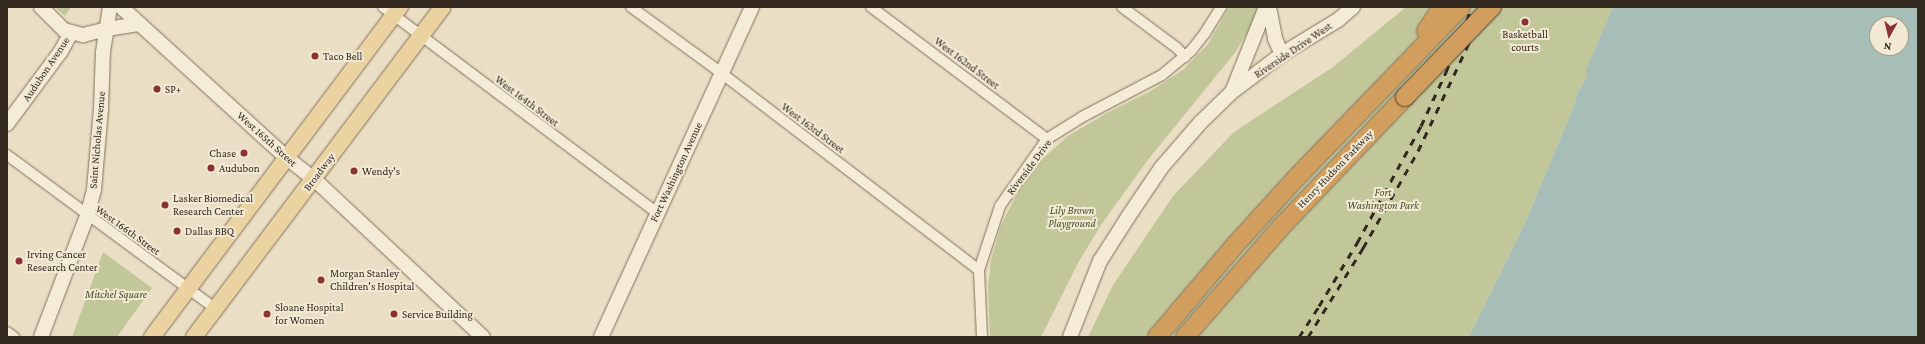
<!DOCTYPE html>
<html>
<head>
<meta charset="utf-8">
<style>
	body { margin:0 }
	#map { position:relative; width:1925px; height:344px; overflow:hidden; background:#eadfc5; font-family:"Crimson Pro",serif }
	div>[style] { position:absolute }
	.green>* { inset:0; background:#c2c79a }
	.water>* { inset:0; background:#a6beb7 }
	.roads { filter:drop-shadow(0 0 1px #83715d) drop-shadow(0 0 1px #83715d) }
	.street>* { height:10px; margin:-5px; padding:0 5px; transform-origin:5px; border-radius:5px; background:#f5ecd7 }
	.secondary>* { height:14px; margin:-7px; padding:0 7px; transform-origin:7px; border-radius:7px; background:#f5ecd7 }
	.primary>* { height:16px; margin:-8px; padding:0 8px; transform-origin:8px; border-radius:8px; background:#ead3a0 }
	.highway>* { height:18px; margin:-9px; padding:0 9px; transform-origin:9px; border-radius:9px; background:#d29e5d }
	.rail>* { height:3px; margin-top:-1.5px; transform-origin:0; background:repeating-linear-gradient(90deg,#34291f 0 7px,transparent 0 14px) }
	.bridges { filter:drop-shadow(0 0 1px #514030) drop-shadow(0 0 1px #514030) }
	.highway-bridge>* { height:18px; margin:-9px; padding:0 9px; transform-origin:9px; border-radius:9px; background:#d29e5d }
	.dots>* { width:11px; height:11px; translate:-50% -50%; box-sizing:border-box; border:2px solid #f2e9d4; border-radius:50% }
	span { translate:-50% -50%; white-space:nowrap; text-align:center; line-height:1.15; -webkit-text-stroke:4px #f2e9d4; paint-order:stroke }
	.poi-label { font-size:11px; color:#34291f }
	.left { translate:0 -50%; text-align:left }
	.right { translate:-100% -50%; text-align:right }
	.street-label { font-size:11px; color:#34291f }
	.park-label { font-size:11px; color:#454f28; font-style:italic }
	.frame { position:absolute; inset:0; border:8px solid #34291f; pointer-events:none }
	.north { position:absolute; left:1869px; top:16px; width:40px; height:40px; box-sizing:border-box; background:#f2e9d4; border:1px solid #a69c8c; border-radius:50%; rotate:188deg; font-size:11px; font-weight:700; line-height:16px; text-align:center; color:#34291f }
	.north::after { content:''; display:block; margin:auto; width:14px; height:18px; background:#8d3233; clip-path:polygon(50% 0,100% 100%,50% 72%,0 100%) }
</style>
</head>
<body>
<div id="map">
	<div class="green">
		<div style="clip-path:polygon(55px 7px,71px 7px,65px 16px)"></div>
		<div style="clip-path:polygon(1229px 7px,1258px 7px,1249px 30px,1234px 54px,1147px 161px,1101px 225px,1078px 263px,1041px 337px,990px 337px,988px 287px,991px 260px,1001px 225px,1021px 186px,1041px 160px,1068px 136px,1107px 113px,1149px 92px,1183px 70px,1208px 44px)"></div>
		<div style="clip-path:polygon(1406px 7px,1613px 7px,1593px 55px,1587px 76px,1578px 92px,1573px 108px,1525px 223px,1469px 337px,1088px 337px,1113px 285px,1173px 196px,1234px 132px,1333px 67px)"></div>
		<div style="clip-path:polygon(103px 252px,152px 288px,117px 337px,72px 337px)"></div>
	</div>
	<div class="water">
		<div style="clip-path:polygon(evenodd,1613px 7px,1918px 7px,1918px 337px,1469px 337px,1525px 223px,1573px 108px,1578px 92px,1587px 76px,1586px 70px,1613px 7px,1877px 24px,1901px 24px,1901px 48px,1877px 48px,1877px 24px)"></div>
	</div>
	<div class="roads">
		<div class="street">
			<div style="left:383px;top:7px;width:343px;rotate:36.9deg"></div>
			<div style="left:631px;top:7px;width:105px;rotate:36.1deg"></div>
			<div style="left:716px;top:69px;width:331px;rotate:37.4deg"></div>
			<div style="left:871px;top:7px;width:220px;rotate:36.9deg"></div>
			<div style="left:1122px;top:7px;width:69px;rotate:36.7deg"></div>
			<div style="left:1177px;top:48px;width:12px;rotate:48deg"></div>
			<div style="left:7px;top:155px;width:260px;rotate:36.4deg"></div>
			<div style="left:7px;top:332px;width:9px;rotate:36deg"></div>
			<div style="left:982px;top:337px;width:67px;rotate:-92.6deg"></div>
			<div style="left:979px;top:270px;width:67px;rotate:-71.8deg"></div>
			<div style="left:1000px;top:206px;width:82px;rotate:-55deg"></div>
			<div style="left:1047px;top:139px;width:41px;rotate:-32.2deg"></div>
			<div style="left:1082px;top:117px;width:90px;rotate:-27.7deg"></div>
			<div style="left:1162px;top:75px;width:38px;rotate:-40deg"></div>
			<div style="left:1191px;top:51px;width:23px;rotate:-52deg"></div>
			<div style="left:1205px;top:33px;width:31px;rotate:-58deg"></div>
		</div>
		<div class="secondary">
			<div style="left:41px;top:7px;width:33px;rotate:45deg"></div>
			<div style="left:64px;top:30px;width:20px;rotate:15deg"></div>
			<div style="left:83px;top:35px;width:25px;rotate:-14deg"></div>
			<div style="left:107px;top:29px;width:33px;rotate:-9deg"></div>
			<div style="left:121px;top:7px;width:224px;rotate:42.3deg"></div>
			<div style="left:287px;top:158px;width:34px;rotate:38deg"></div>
			<div style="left:314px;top:179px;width:231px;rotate:43.1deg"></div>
			<div style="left:1269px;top:7px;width:33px;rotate:79deg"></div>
			<div style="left:1275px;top:39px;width:17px;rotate:65deg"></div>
			<div style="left:1232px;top:92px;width:63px;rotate:-37.2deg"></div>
			<div style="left:1282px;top:54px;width:66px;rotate:-31.3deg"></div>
			<div style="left:1338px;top:20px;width:20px;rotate:-41deg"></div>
			<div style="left:7px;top:124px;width:91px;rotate:-53.5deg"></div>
			<div style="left:61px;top:51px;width:21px;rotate:-61deg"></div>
			<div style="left:41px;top:337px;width:129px;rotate:-69.2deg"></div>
			<div style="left:87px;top:216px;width:27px;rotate:-75deg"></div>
			<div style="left:94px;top:190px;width:82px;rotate:-85.1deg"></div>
			<div style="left:101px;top:108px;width:56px;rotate:-88deg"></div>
			<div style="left:103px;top:52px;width:46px;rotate:-81.2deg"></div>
			<div style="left:601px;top:337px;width:363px;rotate:-65.4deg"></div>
			<div style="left:1070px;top:337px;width:82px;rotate:-68.5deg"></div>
			<div style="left:1100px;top:261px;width:52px;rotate:-57.5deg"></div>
			<div style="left:1128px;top:217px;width:59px;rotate:-56deg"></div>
			<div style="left:1161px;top:168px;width:61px;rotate:-49deg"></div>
			<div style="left:1201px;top:122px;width:43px;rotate:-44.1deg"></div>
			<div style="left:1232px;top:92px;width:92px;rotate:-68.2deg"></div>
		</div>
		<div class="primary">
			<div style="left:152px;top:337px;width:413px;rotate:-53.1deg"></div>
			<div style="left:194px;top:337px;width:413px;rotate:-53deg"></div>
		</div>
		<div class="highway">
			<div style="left:1426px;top:31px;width:29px;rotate:-56deg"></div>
			<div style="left:1157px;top:337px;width:122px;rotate:-49.7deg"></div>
			<div style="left:1236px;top:244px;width:91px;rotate:-47.7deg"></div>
			<div style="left:1297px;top:177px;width:236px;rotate:-46deg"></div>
			<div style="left:1185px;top:337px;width:145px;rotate:-48.9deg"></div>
			<div style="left:1280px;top:228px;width:181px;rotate:-46.3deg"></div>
		</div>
	</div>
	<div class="rail">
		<div style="left:1299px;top:337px;width:37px;rotate:-57deg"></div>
		<div style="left:1319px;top:306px;width:74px;rotate:-58.9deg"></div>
		<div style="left:1357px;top:243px;width:133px;rotate:-61.3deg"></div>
		<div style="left:1421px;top:126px;width:60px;rotate:-65.2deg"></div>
		<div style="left:1446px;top:72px;width:70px;rotate:-68.2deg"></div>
		<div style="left:1308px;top:337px;width:105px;rotate:-58.3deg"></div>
		<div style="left:1363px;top:248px;width:112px;rotate:-60.4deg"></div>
		<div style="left:1418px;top:151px;width:117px;rotate:-64.7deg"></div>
		<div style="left:1468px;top:45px;width:41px;rotate:-68.5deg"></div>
	</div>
	<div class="bridges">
		<div class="highway-bridge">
			<div style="left:1405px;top:97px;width:125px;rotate:-46deg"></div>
		</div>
	</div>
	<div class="dots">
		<div style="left:1525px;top:22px;background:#8d3233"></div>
		<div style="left:315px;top:56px;background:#8d3233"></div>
		<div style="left:157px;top:89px;background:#8d3233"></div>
		<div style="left:244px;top:153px;background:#8d3233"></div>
		<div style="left:211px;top:168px;background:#8d3233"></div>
		<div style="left:354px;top:171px;background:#8d3233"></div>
		<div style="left:165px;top:205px;background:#8d3233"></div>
		<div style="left:177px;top:231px;background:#8d3233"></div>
		<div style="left:19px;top:261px;background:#8d3233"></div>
		<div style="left:321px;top:280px;background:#8d3233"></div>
		<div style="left:267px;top:314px;background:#8d3233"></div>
		<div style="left:394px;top:314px;background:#8d3233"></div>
	</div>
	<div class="poi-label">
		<span style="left:1525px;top:41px">Basketball<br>courts</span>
		<span class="left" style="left:323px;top:56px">Taco Bell</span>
		<span class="left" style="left:165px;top:89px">SP+</span>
		<span class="right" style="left:236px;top:153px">Chase</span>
		<span class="left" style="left:219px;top:168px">Audubon</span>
		<span class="left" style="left:362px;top:171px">Wendy's</span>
		<span class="left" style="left:173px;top:205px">Lasker Biomedical<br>Research Center</span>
		<span class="left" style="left:185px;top:231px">Dallas BBQ</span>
		<span class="left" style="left:27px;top:261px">Irving Cancer<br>Research Center</span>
		<span class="left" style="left:330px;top:280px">Morgan Stanley<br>Children's Hospital</span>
		<span class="left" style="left:275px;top:314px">Sloane Hospital<br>for Women</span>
		<span class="left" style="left:402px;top:314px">Service Building</span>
	</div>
	<div class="street-label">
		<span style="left:1293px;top:50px;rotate:-34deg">Riverside Drive West</span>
		<span style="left:967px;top:63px;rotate:37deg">West 162nd Street</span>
		<span style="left:46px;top:69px;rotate:-56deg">Audubon Avenue</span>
		<span style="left:527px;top:101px;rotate:37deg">West 164th Street</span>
		<span style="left:813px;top:128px;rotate:37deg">West 163rd Street</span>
		<span style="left:267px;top:139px;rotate:42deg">West 165th Street</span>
		<span style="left:97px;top:140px;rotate:-85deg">Saint Nicholas Avenue</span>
		<span style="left:1029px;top:167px;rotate:-53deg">Riverside Drive</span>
		<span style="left:1335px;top:169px;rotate:-46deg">Henry Hudson Parkway</span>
		<span style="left:319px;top:172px;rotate:-53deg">Broadway</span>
		<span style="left:676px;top:172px;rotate:-65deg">Fort Washington Avenue</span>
		<span style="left:128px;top:230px;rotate:36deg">West 166th Street</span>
	</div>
	<div class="park-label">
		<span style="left:1383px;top:199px">Fort<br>Washington Park</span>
		<span style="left:1072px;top:217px">Lily Brown<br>Playground</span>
		<span style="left:116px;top:294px">Mitchel Square</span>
	</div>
	<div class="frame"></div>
	<div class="north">N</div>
</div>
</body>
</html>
